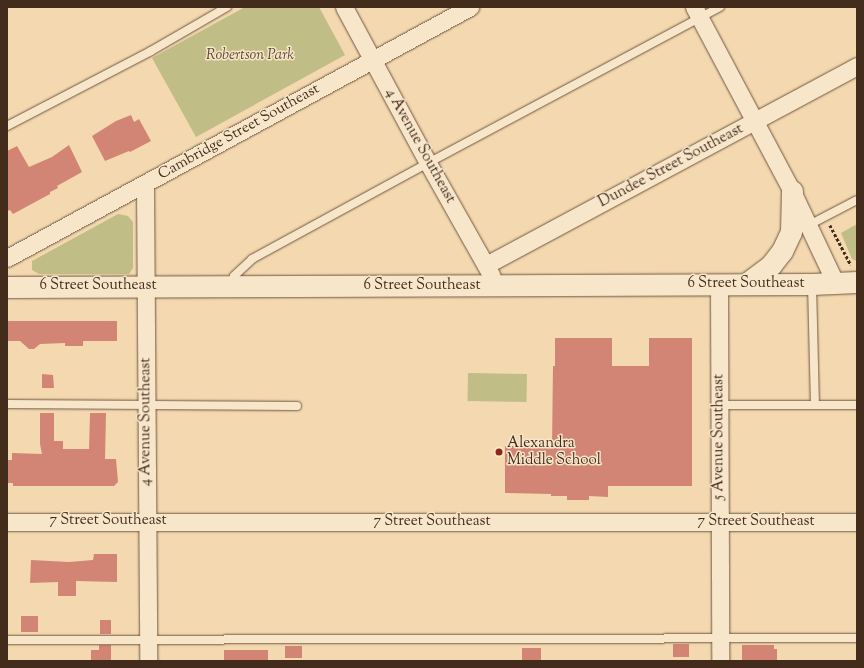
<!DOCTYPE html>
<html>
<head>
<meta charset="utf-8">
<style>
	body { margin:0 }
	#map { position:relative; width:864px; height:668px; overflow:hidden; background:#f4d8af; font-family:"Sorts Mill Goudy",serif }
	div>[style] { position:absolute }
	.green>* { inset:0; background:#c1bd86; transform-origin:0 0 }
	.building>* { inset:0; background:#d28574; transform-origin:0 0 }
	.path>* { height:2.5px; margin-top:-1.25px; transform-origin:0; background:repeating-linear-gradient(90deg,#432c1c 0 3px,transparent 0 5px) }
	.roads { filter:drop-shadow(0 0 1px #6f5741) drop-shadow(0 0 1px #6f5741) }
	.service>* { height:8px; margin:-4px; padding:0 4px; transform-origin:4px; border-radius:4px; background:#f8e6cb }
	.minor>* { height:17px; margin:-8.5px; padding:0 8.5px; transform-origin:8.5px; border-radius:8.5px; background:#f8e6cb }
	.tertiary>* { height:21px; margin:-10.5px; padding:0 10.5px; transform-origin:10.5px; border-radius:10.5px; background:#f8e6cb }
	.dots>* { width:11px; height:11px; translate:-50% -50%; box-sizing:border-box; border:2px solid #f8e6cb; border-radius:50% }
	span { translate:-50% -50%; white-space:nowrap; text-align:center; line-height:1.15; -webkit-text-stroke:3px #f8e6cb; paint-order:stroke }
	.park-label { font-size:15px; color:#5c4931; font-style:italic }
	.street-label { font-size:15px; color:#432c1c }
	.poi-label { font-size:15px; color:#432c1c }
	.left { translate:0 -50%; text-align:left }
	.frame { position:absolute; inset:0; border:8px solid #432c1c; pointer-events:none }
</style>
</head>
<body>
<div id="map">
	<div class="green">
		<div style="clip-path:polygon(245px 7px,319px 7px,345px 55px,196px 137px,152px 58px)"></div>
		<div style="clip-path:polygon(118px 214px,128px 216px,133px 222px,133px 268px,129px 274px,39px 274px,32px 270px,32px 261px)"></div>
		<div style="clip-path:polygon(857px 224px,857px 261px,852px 259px,841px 233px)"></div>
		<div style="left:468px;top:373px;width:59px;height:28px;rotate:1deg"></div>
	</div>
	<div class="building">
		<div style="clip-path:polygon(131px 115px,134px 122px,139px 119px,151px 141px,130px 152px,129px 151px,105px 161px,92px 136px,116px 121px)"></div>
		<div style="clip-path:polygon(69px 145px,82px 172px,57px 186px,58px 188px,50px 192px,50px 194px,13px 214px,10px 210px,7px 211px,7px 151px,17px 146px,29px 167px,52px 157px)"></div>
		<div style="clip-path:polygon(7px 321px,117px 321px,117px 341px,83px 341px,83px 346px,65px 346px,65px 343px,40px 344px,34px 349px,29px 349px,20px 341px,7px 341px)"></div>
		<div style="clip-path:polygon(555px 338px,612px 338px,612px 366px,649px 366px,649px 338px,692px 338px,692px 486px,608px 486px,608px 497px,589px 496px,589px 500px,567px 500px,567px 496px,551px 496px,551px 494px,505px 493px,505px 446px,552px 446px,553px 366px,555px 366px)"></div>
		<div style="clip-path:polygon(42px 374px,53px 375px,54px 388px,42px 388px)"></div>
		<div style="clip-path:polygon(40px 413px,54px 413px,54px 441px,63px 441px,63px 449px,89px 449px,90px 413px,106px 413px,105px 459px,116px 459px,118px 482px,114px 486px,13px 486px,13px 483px,7px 483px,7px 460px,12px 460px,12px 453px,42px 454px,40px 444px)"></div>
		<div style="clip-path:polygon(94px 554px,117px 554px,117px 582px,76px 581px,76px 596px,58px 596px,58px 582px,30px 583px,31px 560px,69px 562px,93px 560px)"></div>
		<div style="left:21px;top:616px;width:17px;height:16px"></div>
		<div style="left:100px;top:620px;width:11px;height:14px"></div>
		<div style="left:673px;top:644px;width:16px;height:13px"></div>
		<div style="clip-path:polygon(99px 645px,111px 645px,111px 661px,91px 661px,91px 650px,99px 650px)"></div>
		<div style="clip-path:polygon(742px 645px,774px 645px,774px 649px,777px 649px,777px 661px,742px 661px)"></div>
		<div style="left:285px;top:646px;width:17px;height:12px"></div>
		<div style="left:522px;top:648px;width:19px;height:13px"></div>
		<div style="left:224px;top:650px;width:44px;height:11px"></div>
	</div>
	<div class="path">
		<div style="left:830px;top:225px;width:45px;rotate:62.3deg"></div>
	</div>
	<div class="roads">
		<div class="service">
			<div style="left:7px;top:126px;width:162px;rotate:-27.5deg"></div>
			<div style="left:151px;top:51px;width:88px;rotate:-30.1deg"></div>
			<div style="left:809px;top:225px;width:54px;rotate:-27.5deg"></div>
			<div style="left:812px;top:284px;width:121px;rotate:88.6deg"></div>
			<div style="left:232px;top:285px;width:9px;rotate:-77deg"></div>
			<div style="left:234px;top:276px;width:25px;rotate:-43deg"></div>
			<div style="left:252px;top:259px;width:200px;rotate:-28.6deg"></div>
			<div style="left:428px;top:163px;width:331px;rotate:-28.1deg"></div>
			<div style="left:7px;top:404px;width:290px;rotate:0.4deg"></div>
			<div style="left:719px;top:405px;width:138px"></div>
			<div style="left:7px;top:640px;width:850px;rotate:-0.13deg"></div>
		</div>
		<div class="minor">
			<div style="left:344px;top:7px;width:177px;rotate:61.7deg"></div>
			<div style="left:428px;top:163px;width:129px;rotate:60.6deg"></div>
			<div style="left:694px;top:7px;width:208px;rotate:62deg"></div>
			<div style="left:792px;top:191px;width:103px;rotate:64.7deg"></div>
			<div style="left:145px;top:184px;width:477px;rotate:89.6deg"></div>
			<div style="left:7px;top:258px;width:527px;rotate:-28.46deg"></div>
			<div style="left:486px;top:265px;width:421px;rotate:-28.2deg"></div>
			<div style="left:719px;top:284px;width:377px;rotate:89.8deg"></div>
			<div style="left:7px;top:522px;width:850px"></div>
		</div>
		<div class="tertiary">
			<div style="left:746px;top:284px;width:31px;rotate:-37deg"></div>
			<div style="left:771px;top:265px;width:18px;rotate:-52deg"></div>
			<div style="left:782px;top:251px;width:21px;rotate:-65deg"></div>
			<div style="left:791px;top:232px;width:41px;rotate:-88.6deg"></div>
			<div style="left:7px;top:287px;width:805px;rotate:-0.21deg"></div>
			<div style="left:812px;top:284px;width:45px;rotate:-2.5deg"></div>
		</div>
	</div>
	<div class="dots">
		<div style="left:499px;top:452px;background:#8f2418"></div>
	</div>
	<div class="park-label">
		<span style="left:250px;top:56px">Robertson Park</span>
	</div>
	<div class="street-label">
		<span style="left:239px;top:132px;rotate:-29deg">Cambridge Street Southeast</span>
		<span style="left:420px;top:146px;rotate:61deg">4 Avenue Southeast</span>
		<span style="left:671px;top:166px;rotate:-28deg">Dundee Street Southeast</span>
		<span style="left:746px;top:284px">6 Street Southeast</span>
		<span style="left:98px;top:286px">6 Street Southeast</span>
		<span style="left:422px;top:286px">6 Street Southeast</span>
		<span style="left:146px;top:422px;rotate:-90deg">4 Avenue Southeast</span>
		<span style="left:719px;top:437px;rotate:-90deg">5 Avenue Southeast</span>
		<span style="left:108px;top:521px">7 Street Southeast</span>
		<span style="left:432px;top:522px">7 Street Southeast</span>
		<span style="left:756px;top:522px">7 Street Southeast</span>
	</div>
	<div class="poi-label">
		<span class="left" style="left:507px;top:452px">Alexandra<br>Middle School</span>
	</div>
	<div class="frame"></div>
</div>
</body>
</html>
